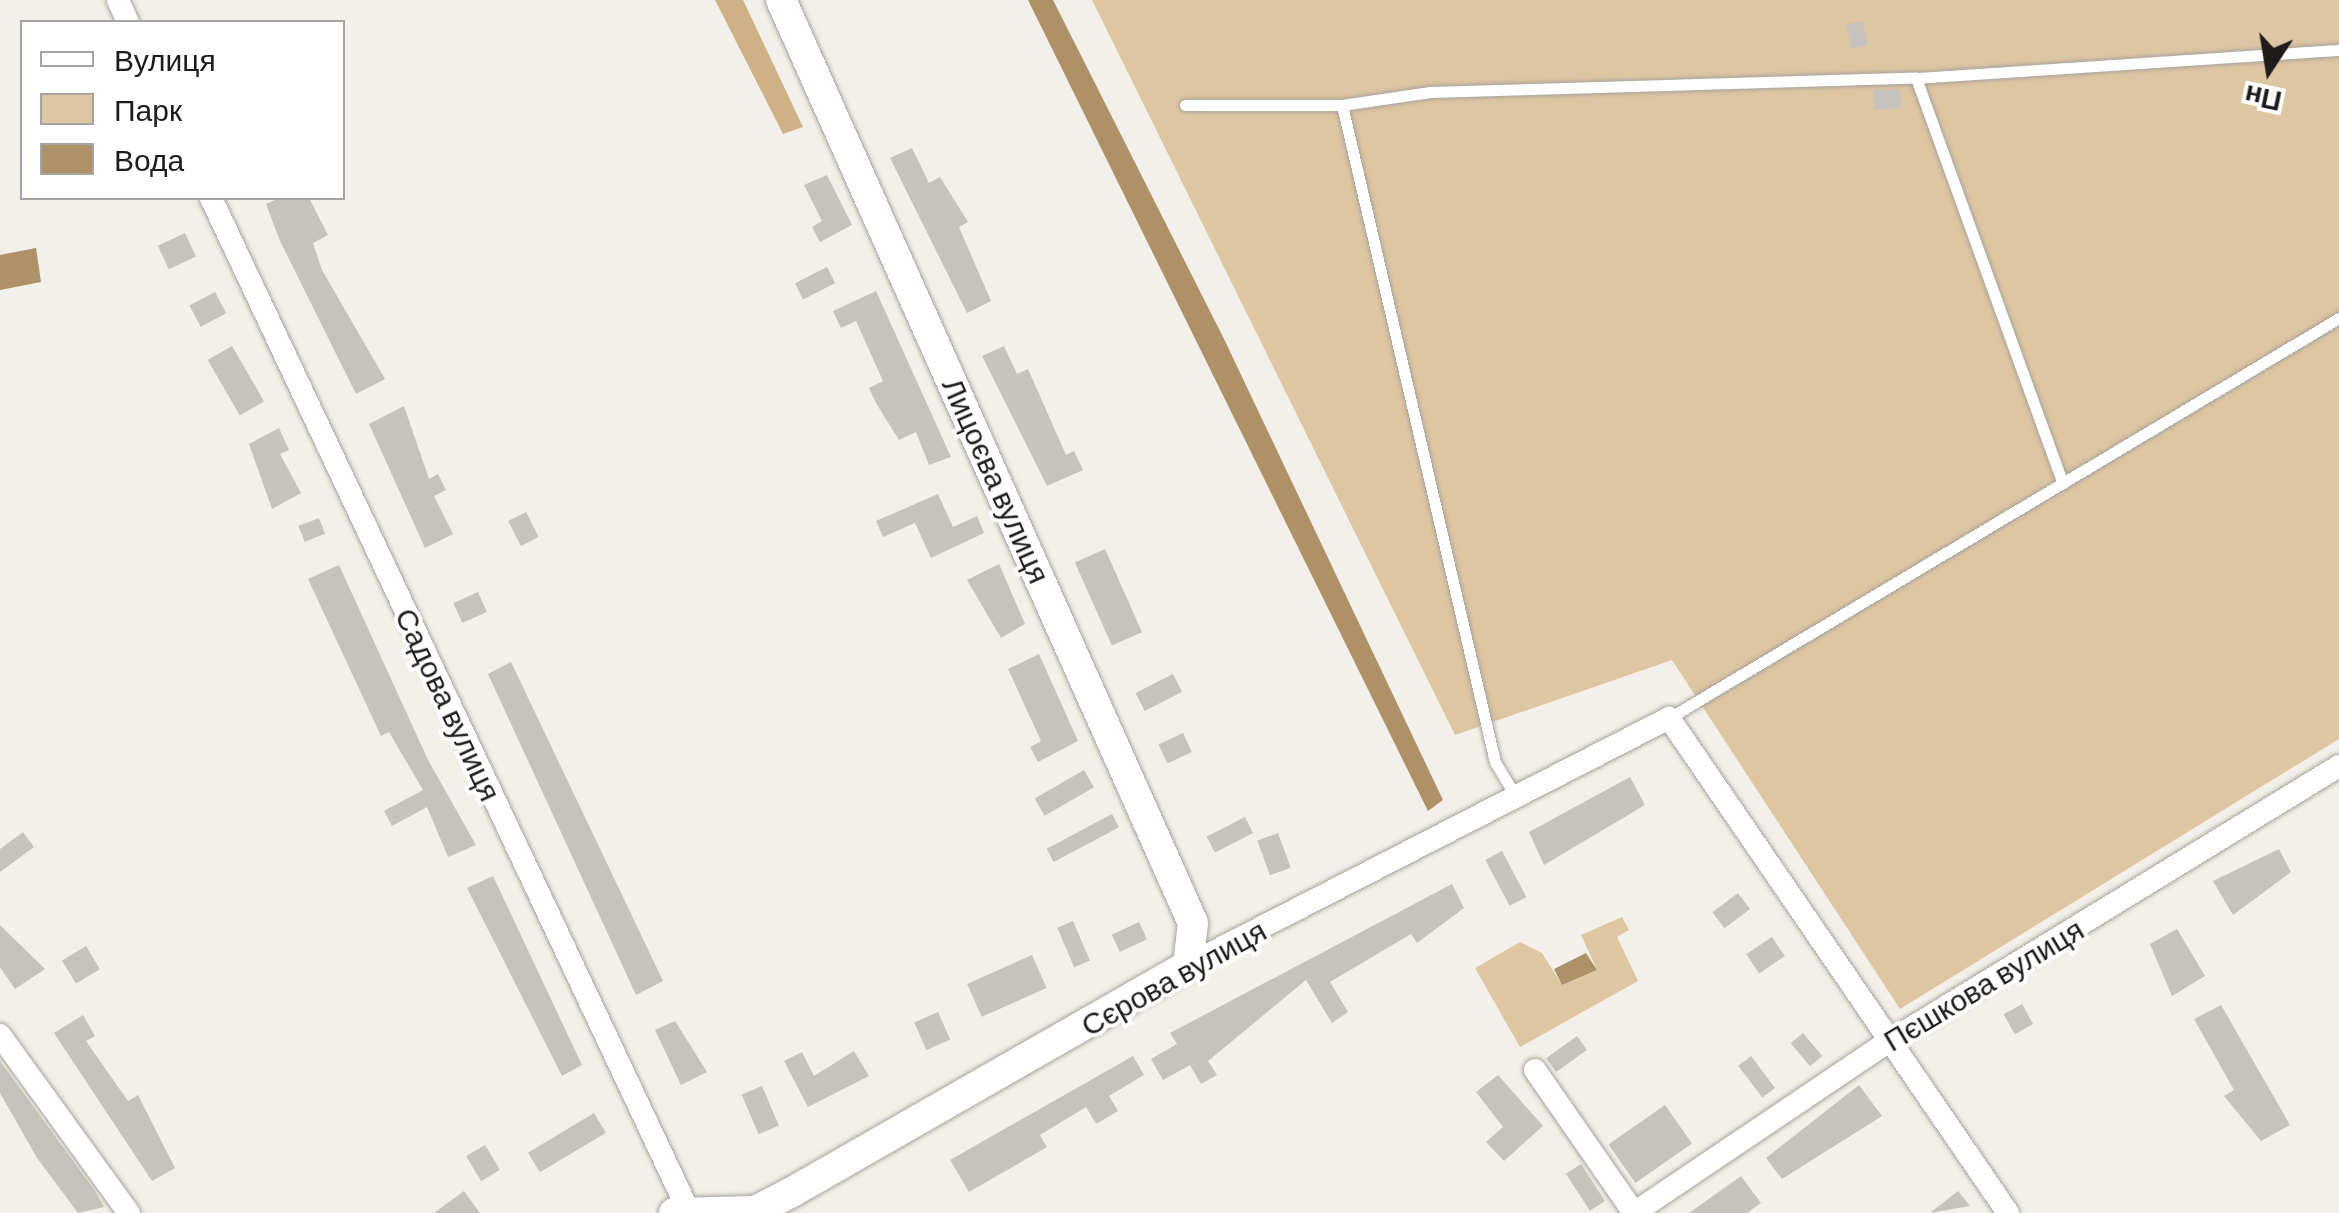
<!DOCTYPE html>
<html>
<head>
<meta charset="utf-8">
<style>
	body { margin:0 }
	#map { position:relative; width:2339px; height:1213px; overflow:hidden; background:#f3efea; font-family:Barlow,sans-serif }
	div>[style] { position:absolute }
	.green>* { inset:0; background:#dfc6a2 }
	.forest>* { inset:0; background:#cfb186 }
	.water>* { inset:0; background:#ae9167 }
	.building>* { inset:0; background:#c6c2bd; transform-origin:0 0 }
	.roads { filter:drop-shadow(0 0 2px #a6a39d) drop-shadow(0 0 2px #a6a39d) }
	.service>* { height:11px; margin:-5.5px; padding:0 5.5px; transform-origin:5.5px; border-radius:5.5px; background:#fff }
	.minor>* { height:22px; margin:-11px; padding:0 11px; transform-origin:11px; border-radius:11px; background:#fff }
	.tertiary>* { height:30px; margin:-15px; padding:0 15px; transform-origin:15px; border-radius:15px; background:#fff }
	span { translate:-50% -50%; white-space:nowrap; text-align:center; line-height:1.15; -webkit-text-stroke:8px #fff; paint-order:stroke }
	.street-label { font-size:30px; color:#1d1c1a }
	.legend { position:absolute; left:20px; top:20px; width:325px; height:180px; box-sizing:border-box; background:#fff; border:2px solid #a5a4a3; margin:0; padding:12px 18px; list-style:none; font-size:30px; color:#1d1c1a }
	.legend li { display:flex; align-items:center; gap:20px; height:50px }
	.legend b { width:50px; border:2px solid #a5a4a3 }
	.north { position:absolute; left:2219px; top:20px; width:100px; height:100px; -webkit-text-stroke:8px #fff; paint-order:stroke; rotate:192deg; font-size:28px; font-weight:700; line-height:40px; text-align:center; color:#1d1c1a }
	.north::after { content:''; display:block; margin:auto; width:35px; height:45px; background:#1d1c1a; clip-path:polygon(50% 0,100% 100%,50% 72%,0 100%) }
</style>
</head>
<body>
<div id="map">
	<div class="green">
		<div style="clip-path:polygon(1092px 0,2339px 0,2339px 739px,1900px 1009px,1672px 660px,1455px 735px)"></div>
		<div style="clip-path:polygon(1622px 917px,1629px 930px,1617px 937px,1638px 981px,1520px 1047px,1475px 968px,1520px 942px,1542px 953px,1562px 985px,1597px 970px,1581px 935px)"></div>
	</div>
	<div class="forest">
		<div style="clip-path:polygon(715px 0,743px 0,803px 127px,783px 134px)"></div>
	</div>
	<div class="water">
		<div style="clip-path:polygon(1028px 0,1053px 0,1224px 339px,1443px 800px,1428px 811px)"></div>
		<div style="clip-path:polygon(36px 248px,41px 282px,0 290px,0 255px)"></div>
		<div style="clip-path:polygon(1586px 953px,1597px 970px,1562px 985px,1554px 969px)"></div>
	</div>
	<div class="building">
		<div style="left:1863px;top:21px;width:25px;height:17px;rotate:79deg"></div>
		<div style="left:1900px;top:89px;width:19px;height:27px;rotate:87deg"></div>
		<div style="clip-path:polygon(912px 148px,929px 183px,940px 177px,968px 222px,959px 227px,991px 301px,967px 313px,890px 158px)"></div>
		<div style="clip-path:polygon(827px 175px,852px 225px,820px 242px,812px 227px,822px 221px,804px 185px)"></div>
		<div style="clip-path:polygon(279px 198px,309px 198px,328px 235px,313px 243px,322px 270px,385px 379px,356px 394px,280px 241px,266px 204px)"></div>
		<div style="left:185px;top:233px;width:26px;height:30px;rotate:65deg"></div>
		<div style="left:827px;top:267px;width:18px;height:36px;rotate:63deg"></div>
		<div style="clip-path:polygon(876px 291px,951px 457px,929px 465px,916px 432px,899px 440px,876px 403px,869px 388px,883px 381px,856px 321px,841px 328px,833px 311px)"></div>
		<div style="left:215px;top:292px;width:24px;height:29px;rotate:62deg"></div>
		<div style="left:232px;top:346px;width:64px;height:28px;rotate:60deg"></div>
		<div style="clip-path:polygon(1004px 346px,1017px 374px,1028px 369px,1066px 455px,1074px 451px,1083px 470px,1047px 486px,982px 356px)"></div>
		<div style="clip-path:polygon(404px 406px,429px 479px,438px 474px,446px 490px,434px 496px,453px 534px,425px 548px,369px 424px)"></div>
		<div style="clip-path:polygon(279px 428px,289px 450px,280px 454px,301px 493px,272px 509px,249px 444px)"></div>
		<div style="clip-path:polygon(938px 494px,953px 527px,977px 516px,984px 533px,931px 558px,915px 523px,883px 537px,876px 521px)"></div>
		<div style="left:526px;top:512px;width:28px;height:20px;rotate:63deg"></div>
		<div style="left:319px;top:518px;width:17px;height:22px;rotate:69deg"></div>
		<div style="left:1105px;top:549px;width:91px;height:33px;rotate:66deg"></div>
		<div style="clip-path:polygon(999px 564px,1025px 624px,1001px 638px,967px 580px)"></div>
		<div style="clip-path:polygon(339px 565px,428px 760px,476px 845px,448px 857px,427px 807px,392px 826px,384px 811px,423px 790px,389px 732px,381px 736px,308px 579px)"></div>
		<div style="left:478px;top:592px;width:22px;height:27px;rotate:66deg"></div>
		<div style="clip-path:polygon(1039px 654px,1078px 741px,1038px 762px,1030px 747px,1041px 741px,1008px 669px)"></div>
		<div style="clip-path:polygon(511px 662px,663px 981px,636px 995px,488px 674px)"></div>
		<div style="left:1173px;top:674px;width:20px;height:42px;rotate:63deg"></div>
		<div style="left:1183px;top:733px;width:21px;height:27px;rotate:65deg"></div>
		<div style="left:1084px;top:770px;width:20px;height:57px;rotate:60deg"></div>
		<div style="clip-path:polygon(1630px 777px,1645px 805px,1544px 865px,1529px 832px)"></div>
		<div style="left:1112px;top:814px;width:15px;height:74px;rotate:62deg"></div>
		<div style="left:1245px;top:817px;width:18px;height:43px;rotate:63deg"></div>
		<div style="clip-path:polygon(23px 832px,34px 847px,0 872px,0 849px)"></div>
		<div style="left:1278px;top:833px;width:37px;height:22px;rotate:70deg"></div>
		<div style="clip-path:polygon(2279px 849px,2291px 872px,2233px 915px,2213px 881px)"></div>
		<div style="left:1502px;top:851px;width:52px;height:19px;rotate:62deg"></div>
		<div style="clip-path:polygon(493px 876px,582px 1065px,562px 1076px,467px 888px)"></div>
		<div style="clip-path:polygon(1452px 884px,1464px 908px,1417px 943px,1411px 934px,1330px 982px,1348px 1012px,1332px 1023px,1306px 980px,1208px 1061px,1217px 1075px,1201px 1084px,1190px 1065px,1163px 1080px,1151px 1059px,1177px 1044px,1170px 1033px)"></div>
		<div style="left:1738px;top:893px;width:20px;height:32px;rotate:53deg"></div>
		<div style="left:1073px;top:921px;width:43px;height:17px;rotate:67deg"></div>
		<div style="left:1139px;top:922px;width:19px;height:30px;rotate:65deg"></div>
		<div style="clip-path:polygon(0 925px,45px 969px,15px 989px,0 967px)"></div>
		<div style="clip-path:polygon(2177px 929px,2205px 976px,2172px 996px,2150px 944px)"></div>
		<div style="left:1772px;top:937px;width:23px;height:31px;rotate:56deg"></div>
		<div style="left:86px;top:946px;width:27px;height:28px;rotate:59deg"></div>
		<div style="left:1032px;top:955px;width:36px;height:71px;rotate:66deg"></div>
		<div style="left:2022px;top:1004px;width:23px;height:21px;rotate:61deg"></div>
		<div style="clip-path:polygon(2221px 1005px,2290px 1125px,2261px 1141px,2224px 1096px,2234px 1090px,2194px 1019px)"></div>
		<div style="left:938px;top:1012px;width:30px;height:26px;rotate:66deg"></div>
		<div style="clip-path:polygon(83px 1015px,95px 1036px,86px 1041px,128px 1101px,138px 1095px,175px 1168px,152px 1181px,54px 1033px)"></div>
		<div style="clip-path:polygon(675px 1021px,707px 1072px,681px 1085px,655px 1030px)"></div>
		<div style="left:1803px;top:1033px;width:30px;height:16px;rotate:50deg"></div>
		<div style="left:1577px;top:1036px;width:17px;height:38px;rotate:54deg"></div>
		<div style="clip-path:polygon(854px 1051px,869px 1076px,808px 1107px,784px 1061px,802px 1052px,814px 1076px)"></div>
		<div style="clip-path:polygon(1133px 1056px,1144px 1075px,1109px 1096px,1118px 1111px,1096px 1124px,1086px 1107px,1040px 1135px,1047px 1147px,969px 1192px,950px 1160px)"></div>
		<div style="left:1751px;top:1056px;width:40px;height:16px;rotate:53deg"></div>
		<div style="clip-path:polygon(0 1061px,95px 1191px,104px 1207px,78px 1213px,37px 1158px,0 1093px)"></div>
		<div style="clip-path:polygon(1498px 1075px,1543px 1126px,1504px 1161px,1486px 1142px,1503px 1127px,1476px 1092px)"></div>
		<div style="clip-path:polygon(1859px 1085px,1882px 1116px,1782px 1179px,1766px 1158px)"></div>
		<div style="left:762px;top:1086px;width:43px;height:22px;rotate:67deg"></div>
		<div style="left:1665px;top:1105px;width:47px;height:69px;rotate:55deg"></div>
		<div style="left:594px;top:1113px;width:23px;height:77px;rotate:59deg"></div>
		<div style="left:485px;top:1145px;width:29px;height:22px;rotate:59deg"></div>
		<div style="left:1581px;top:1164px;width:44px;height:18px;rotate:57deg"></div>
		<div style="clip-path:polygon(1741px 1176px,1761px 1203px,1747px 1213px,1689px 1213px)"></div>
		<div style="clip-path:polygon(464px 1191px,480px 1213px,434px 1213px)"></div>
		<div style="clip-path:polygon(1958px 1191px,1970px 1206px,1930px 1213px)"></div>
	</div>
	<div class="roads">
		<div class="service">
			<div style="left:1916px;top:78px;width:431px;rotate:70.1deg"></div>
			<div style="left:1185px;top:105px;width:157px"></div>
			<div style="left:1342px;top:105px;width:89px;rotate:-8.4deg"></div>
			<div style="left:1430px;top:92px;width:486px;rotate:-1.7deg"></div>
			<div style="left:1916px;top:78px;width:424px;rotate:-3.8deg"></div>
			<div style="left:1342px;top:105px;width:675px;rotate:76.89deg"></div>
			<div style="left:1495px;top:762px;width:41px;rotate:59deg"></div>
			<div style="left:1669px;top:718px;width:780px;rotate:-30.84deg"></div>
		</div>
		<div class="minor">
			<div style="left:118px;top:0;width:24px;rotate:66deg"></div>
			<div style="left:211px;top:198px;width:1119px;rotate:64.76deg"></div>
			<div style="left:1188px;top:965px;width:541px;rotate:-27.18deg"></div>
			<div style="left:1669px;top:718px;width:600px;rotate:55.59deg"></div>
			<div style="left:0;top:1035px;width:220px;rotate:54.1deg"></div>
			<div style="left:1535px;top:1070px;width:174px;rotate:55.3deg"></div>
			<div style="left:1634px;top:1213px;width:303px;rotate:-34deg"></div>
			<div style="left:1885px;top:1044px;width:532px;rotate:-31.48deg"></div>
		</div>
		<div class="tertiary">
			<div style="left:674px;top:1213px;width:81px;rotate:-1.4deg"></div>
			<div style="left:755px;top:1211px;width:42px;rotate:-27.2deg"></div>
			<div style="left:792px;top:1192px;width:456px;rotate:-29.8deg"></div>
			<div style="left:1188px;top:965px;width:42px;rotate:-83.2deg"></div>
			<div style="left:1193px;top:923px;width:1011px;rotate:-114.05deg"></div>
		</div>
	</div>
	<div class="street-label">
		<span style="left:997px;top:480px;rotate:66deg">Лицоєва вулиця</span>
		<span style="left:449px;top:704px;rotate:65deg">Садова вулиця</span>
		<span style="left:1173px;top:977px;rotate:-29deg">Сєрова вулиця</span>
		<span style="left:1983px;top:984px;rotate:-31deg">Пєшкова вулиця</span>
	</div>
	<ul class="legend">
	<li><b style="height:12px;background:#fff"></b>Вулиця</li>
	<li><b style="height:28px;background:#dfc6a2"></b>Парк</li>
	<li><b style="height:28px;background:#ae9167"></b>Вода</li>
	</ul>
	<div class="north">Пн</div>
</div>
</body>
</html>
